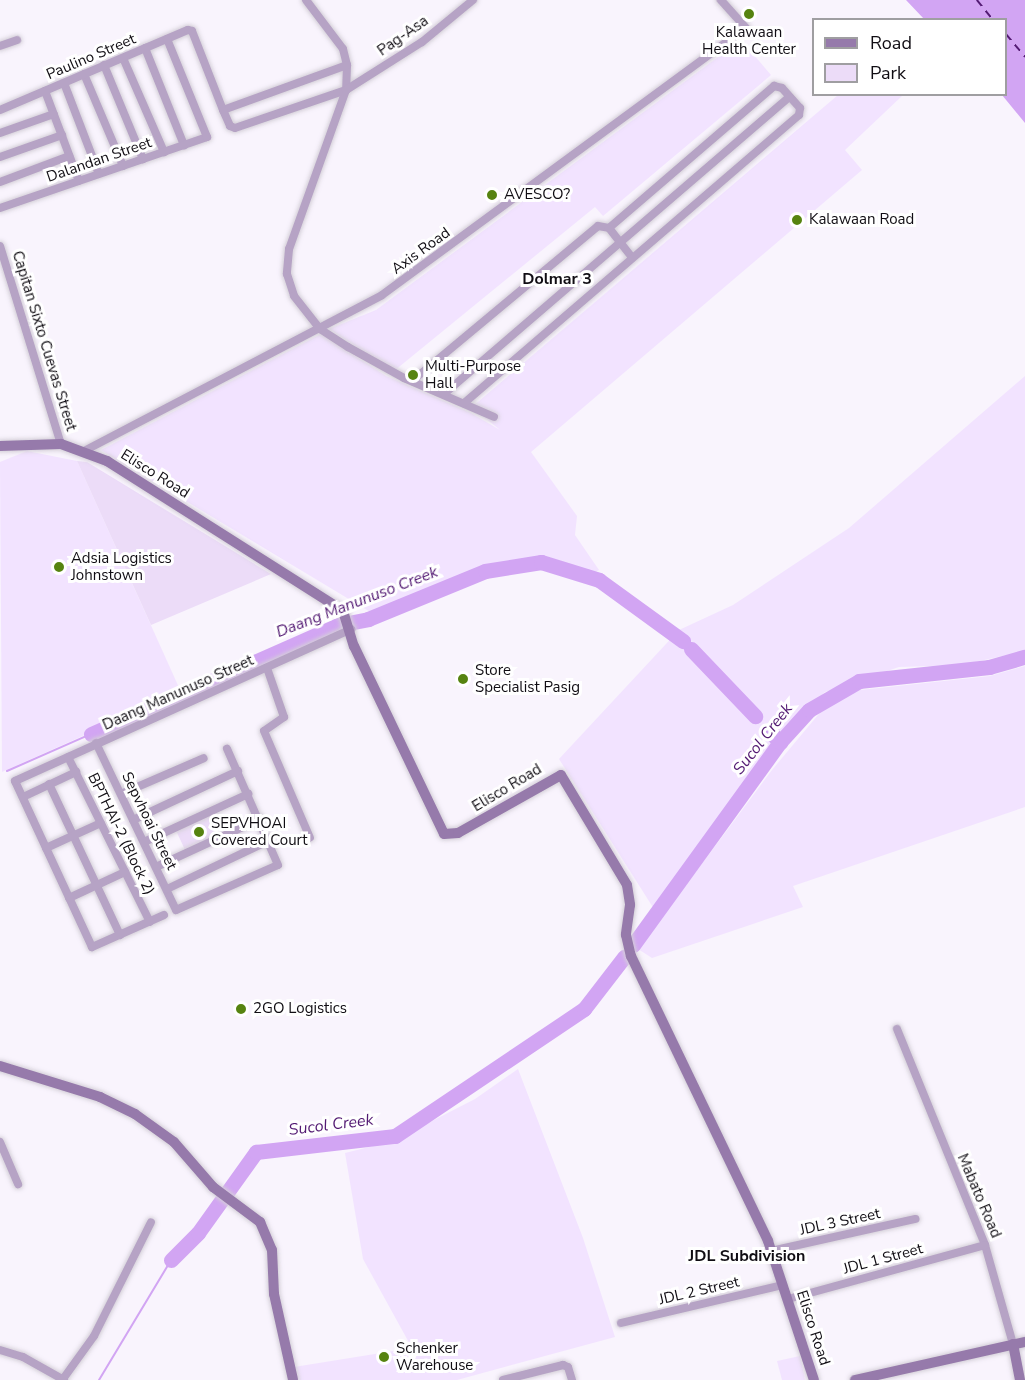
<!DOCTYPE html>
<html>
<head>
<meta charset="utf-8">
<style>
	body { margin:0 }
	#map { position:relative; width:1025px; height:1380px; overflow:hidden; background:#f9f4fd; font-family:"Nunito Sans",sans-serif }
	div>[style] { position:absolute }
	.built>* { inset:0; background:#f2e3ff }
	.green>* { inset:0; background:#ecdcf8; transform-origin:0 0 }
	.water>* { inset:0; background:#d2a5f3 }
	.stream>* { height:2px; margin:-1px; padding:0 1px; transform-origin:1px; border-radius:1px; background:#d2a5f3 }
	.river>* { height:15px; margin:-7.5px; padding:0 7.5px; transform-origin:7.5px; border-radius:7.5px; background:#d2a5f3 }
	.ferry>* { height:1.5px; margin-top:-0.75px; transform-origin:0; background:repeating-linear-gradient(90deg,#531a73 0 8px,transparent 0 14px) }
	.roads { filter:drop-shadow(0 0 2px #d4cfd8) drop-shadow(0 0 2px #d4cfd8) }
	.street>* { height:8px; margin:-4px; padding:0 4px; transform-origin:4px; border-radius:4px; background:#b6a3c5 }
	.secondary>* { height:10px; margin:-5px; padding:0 5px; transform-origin:5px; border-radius:5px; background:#967aab }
	.dots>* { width:16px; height:16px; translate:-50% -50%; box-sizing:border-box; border:3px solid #fff; border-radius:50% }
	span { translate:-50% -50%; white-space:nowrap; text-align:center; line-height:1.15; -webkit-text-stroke:6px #fff; paint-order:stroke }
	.poi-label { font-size:15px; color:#100d13 }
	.left { translate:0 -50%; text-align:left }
	.street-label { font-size:15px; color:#100d13 }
	.neighbourhood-label { font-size:16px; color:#100d13; font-weight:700 }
	.water-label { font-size:16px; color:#531a73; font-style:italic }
	.legend { position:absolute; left:812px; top:18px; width:195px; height:78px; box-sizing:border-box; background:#fff; border:2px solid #9f9ea1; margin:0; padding:8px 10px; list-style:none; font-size:18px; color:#100d13 }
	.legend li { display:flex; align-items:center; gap:12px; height:30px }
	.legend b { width:30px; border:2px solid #9f9ea1 }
</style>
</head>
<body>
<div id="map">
	<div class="built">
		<div style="clip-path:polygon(741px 40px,771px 75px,603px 216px,595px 207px,394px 371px,329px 329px,376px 310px)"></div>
		<div style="clip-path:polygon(838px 95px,903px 95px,845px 150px,862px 170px,531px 452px,577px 516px,575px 535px,599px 570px,592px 574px,531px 562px,485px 569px,372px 613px,101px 450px,321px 334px,386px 376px,471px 413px,500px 430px,472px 407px)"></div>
		<div style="clip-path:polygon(1025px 376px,1025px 651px,962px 665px,899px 667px,825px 692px,786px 729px,654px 909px,559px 759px,679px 630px,733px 605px,849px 528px)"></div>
		<div style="clip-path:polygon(27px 451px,77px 461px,181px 692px,2px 772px,0 462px)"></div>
		<div style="clip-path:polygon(1025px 666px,1025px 807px,793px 886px,803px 907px,652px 958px,638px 949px,772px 770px,828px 703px,860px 690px,990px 676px)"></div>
		<div style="clip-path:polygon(518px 1069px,583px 1238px,615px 1337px,457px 1380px,297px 1380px,294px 1367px,412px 1348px,363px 1259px,345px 1153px,393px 1141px,475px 1099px)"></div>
		<div style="clip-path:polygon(800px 1356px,805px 1380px,782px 1380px,777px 1361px)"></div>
	</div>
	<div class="green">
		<div style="clip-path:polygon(77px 461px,87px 462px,271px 574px,151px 625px)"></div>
		<div style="left:212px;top:813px;width:23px;height:40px;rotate:65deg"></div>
	</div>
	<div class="water">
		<div style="clip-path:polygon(906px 0,1025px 0,1025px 123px,1002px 95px,1006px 94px,1006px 20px,924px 19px)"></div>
	</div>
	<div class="stream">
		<div style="left:7px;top:771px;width:92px;rotate:-23.8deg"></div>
		<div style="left:99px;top:1380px;width:140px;rotate:-59deg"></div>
	</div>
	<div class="river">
		<div style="left:691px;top:649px;width:93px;rotate:46.3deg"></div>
		<div style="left:769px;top:731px;width:16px;rotate:45deg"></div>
		<div style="left:91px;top:734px;width:270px;rotate:-23.8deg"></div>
		<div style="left:338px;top:625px;width:31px;rotate:-11deg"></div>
		<div style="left:368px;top:619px;width:126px;rotate:-22.3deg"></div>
		<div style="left:485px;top:571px;width:57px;rotate:-9.1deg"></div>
		<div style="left:541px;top:562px;width:61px;rotate:17.2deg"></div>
		<div style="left:599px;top:580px;width:104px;rotate:36deg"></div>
		<div style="left:633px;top:945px;width:251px;rotate:-54.1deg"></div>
		<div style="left:780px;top:742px;width:43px;rotate:-47.8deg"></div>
		<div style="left:809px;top:710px;width:58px;rotate:-30.1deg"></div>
		<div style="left:859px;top:681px;width:131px;rotate:-6.1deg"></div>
		<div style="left:989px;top:667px;width:37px;rotate:-16deg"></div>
		<div style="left:171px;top:1260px;width:38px;rotate:-45deg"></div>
		<div style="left:198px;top:1233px;width:100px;rotate:-54.4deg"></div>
		<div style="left:256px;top:1152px;width:140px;rotate:-6.6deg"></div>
		<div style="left:395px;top:1136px;width:228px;rotate:-33.9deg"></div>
		<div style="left:584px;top:1009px;width:66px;rotate:-52.4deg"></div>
	</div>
	<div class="ferry">
		<div style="left:977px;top:0;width:26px;rotate:51deg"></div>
		<div style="left:1006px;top:34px;width:30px;rotate:50deg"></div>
	</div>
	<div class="roads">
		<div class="street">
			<div style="left:306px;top:0;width:61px;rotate:52.9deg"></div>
			<div style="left:343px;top:49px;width:16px;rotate:76deg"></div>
			<div style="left:347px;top:65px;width:25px;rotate:92deg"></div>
			<div style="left:346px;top:90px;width:169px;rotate:109.7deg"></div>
			<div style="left:289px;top:249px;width:25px;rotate:95deg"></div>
			<div style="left:287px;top:274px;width:23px;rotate:72deg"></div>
			<div style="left:294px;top:296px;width:42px;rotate:51.8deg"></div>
			<div style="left:320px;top:329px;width:33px;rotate:33deg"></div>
			<div style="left:348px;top:347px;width:64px;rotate:29deg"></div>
			<div style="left:404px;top:378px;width:98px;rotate:23.4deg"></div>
			<div style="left:0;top:46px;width:18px;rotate:-19deg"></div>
			<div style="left:145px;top:48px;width:105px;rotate:68.1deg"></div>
			<div style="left:123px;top:58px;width:103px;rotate:66.4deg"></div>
			<div style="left:104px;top:65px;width:102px;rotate:67.5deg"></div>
			<div style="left:84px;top:74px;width:100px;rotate:67deg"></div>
			<div style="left:64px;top:83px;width:97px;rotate:69deg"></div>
			<div style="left:45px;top:91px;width:96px;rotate:69.3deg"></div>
			<div style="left:0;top:110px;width:204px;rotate:-23.1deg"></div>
			<div style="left:188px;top:30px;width:4px;rotate:14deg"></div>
			<div style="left:192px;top:31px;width:85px;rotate:68.6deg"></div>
			<div style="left:223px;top:110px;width:132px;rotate:-19.9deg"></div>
			<div style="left:223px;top:110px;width:17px;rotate:66deg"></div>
			<div style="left:230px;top:126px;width:5px;rotate:22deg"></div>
			<div style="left:235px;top:128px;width:117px;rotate:-18.9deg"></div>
			<div style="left:346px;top:90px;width:90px;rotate:-32.3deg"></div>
			<div style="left:422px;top:42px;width:66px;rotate:-39.5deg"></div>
			<div style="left:0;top:133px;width:57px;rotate:-19.4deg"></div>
			<div style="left:0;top:157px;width:66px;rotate:-19.5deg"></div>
			<div style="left:0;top:182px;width:74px;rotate:-20.6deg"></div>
			<div style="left:0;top:208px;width:219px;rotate:-18.9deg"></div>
			<div style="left:207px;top:137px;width:106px;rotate:-112.2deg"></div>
			<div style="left:609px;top:228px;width:37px;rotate:52deg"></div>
			<div style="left:0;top:246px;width:207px;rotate:72.9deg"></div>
			<div style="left:412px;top:381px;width:242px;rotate:-39.8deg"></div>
			<div style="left:598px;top:226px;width:11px;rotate:10deg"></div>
			<div style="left:609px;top:228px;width:218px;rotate:-40.7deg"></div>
			<div style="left:774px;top:86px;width:8px;rotate:14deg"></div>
			<div style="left:782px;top:88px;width:27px;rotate:48deg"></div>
			<div style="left:800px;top:108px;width:7px;rotate:98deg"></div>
			<div style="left:799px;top:115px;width:442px;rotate:139.3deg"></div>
			<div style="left:444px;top:394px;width:455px;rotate:-40.7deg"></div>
			<div style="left:84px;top:451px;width:336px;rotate:-27.6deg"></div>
			<div style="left:382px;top:295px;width:451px;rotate:-36.3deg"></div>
			<div style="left:746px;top:28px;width:38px;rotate:-132deg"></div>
			<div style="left:267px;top:668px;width:52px;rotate:70.9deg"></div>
			<div style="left:284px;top:717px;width:24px;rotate:145deg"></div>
			<div style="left:264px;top:731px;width:116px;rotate:66.7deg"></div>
			<div style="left:96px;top:743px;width:185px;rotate:64.4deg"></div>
			<div style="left:176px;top:910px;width:111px;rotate:-23.8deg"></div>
			<div style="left:278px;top:865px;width:127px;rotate:-113.7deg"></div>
			<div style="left:68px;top:757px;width:184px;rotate:63.6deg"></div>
			<div style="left:49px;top:784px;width:167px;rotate:64.8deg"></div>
			<div style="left:121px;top:794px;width:90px;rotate:-23.4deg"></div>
			<div style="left:23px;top:797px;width:59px;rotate:-25.3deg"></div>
			<div style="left:133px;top:820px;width:116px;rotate:-25deg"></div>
			<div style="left:144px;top:842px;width:115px;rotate:-24.8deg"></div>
			<div style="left:46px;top:848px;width:60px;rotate:-24.4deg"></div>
			<div style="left:156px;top:867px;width:115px;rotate:-24.8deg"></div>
			<div style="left:167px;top:889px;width:114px;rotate:-25.4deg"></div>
			<div style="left:69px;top:898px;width:62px;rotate:-24.9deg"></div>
			<div style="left:164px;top:915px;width:79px;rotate:156deg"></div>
			<div style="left:92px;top:947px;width:183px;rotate:-114.9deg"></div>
			<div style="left:15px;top:781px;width:369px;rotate:-24.3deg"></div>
			<div style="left:897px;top:1029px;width:233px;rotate:67.8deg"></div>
			<div style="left:985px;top:1245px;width:103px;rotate:74.2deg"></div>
			<div style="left:0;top:1142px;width:46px;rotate:66.8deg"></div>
			<div style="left:771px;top:1251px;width:148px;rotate:-12.5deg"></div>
			<div style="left:788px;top:1299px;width:204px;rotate:-15.3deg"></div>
			<div style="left:621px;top:1323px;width:166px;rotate:-13.2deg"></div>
			<div style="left:0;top:1350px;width:24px;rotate:17deg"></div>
			<div style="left:23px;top:1357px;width:47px;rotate:29.3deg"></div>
			<div style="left:63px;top:1379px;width:53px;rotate:-54.2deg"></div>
			<div style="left:94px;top:1336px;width:127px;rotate:-63.4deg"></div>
			<div style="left:503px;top:1380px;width:62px;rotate:-14deg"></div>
			<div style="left:563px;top:1365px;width:5px;rotate:22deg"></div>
			<div style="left:568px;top:1367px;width:14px;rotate:73deg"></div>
		</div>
		<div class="secondary">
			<div style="left:0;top:446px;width:61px;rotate:-1.9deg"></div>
			<div style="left:61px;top:444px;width:49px;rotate:20.3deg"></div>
			<div style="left:107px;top:461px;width:280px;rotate:32.4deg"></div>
			<div style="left:343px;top:611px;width:37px;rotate:73deg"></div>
			<div style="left:354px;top:646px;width:208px;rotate:64.4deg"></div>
			<div style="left:444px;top:834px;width:14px;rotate:-4deg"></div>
			<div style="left:458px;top:833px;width:118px;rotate:-29.4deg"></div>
			<div style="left:561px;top:775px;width:128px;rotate:59deg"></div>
			<div style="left:627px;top:885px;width:20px;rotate:81deg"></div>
			<div style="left:630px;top:905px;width:30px;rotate:98deg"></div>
			<div style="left:626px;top:935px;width:22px;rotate:77deg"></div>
			<div style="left:631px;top:956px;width:316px;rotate:64.3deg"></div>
			<div style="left:768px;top:1241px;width:146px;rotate:71.7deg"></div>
			<div style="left:0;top:1066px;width:105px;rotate:17.2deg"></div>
			<div style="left:100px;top:1097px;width:39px;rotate:26deg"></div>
			<div style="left:135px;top:1114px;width:48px;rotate:35.7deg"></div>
			<div style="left:174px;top:1142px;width:60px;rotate:49.1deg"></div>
			<div style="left:213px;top:1187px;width:59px;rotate:36.7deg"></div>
			<div style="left:260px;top:1222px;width:30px;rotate:67deg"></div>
			<div style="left:272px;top:1250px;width:44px;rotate:87.4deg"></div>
			<div style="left:274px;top:1294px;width:88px;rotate:77.5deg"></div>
			<div style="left:1013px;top:1344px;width:37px;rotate:79deg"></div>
			<div style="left:855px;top:1380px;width:174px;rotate:-12.6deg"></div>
		</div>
	</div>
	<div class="dots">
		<div style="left:749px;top:14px;background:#568310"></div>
		<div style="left:492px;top:195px;background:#568310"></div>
		<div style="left:797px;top:220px;background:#568310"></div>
		<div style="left:413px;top:375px;background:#568310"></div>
		<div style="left:59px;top:567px;background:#568310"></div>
		<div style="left:463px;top:679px;background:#568310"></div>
		<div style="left:199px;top:832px;background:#568310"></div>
		<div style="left:241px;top:1009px;background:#568310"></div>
		<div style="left:384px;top:1357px;background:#568310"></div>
	</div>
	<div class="poi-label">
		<span style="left:749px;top:41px">Kalawaan<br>Health Center</span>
		<span class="left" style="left:504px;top:195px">AVESCO?</span>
		<span class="left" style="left:809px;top:220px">Kalawaan Road</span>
		<span class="left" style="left:425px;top:375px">Multi-Purpose<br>Hall</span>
		<span class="left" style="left:71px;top:567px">Adsia Logistics<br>Johnstown</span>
		<span class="left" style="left:475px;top:679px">Store<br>Specialist Pasig</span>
		<span class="left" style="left:211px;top:832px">SEPVHOAI<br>Covered Court</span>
		<span class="left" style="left:253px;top:1009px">2GO Logistics</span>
		<span class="left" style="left:396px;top:1357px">Schenker<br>Warehouse</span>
	</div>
	<div class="street-label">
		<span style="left:403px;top:36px;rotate:-35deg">Pag-Asa</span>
		<span style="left:91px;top:57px;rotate:-23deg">Paulino Street</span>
		<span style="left:99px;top:160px;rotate:-19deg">Dalandan Street</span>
		<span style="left:421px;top:251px;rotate:-36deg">Axis Road</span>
		<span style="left:44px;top:341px;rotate:73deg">Capitan Sixto Cuevas Street</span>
		<span style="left:155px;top:474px;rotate:32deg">Elisco Road</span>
		<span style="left:178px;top:693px;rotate:-24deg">Daang Manunuso Street</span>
		<span style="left:507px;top:788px;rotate:-31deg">Elisco Road</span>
		<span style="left:149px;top:821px;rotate:64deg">Sepvhoai Street</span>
		<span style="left:121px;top:834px;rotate:64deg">BPTHAI-2 (Block 2)</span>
		<span style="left:979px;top:1196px;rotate:67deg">Mabato Road</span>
		<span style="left:840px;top:1222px;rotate:-12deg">JDL 3 Street</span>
		<span style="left:883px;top:1259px;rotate:-15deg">JDL 1 Street</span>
		<span style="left:699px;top:1291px;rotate:-13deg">JDL 2 Street</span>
		<span style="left:813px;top:1328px;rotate:72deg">Elisco Road</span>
	</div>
	<div class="neighbourhood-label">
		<span style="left:557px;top:279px">Dolmar 3</span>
		<span style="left:747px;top:1256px">JDL Subdivision</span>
	</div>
	<div class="water-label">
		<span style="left:357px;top:602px;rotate:-21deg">Daang Manunuso Creek</span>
		<span style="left:763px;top:739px;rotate:-52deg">Sucol Creek</span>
		<span style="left:331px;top:1125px;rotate:-7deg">Sucol Creek</span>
	</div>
	<ul class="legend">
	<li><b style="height:8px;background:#967aab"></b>Road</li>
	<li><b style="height:16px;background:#ecdcf8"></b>Park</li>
	</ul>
</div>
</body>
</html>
